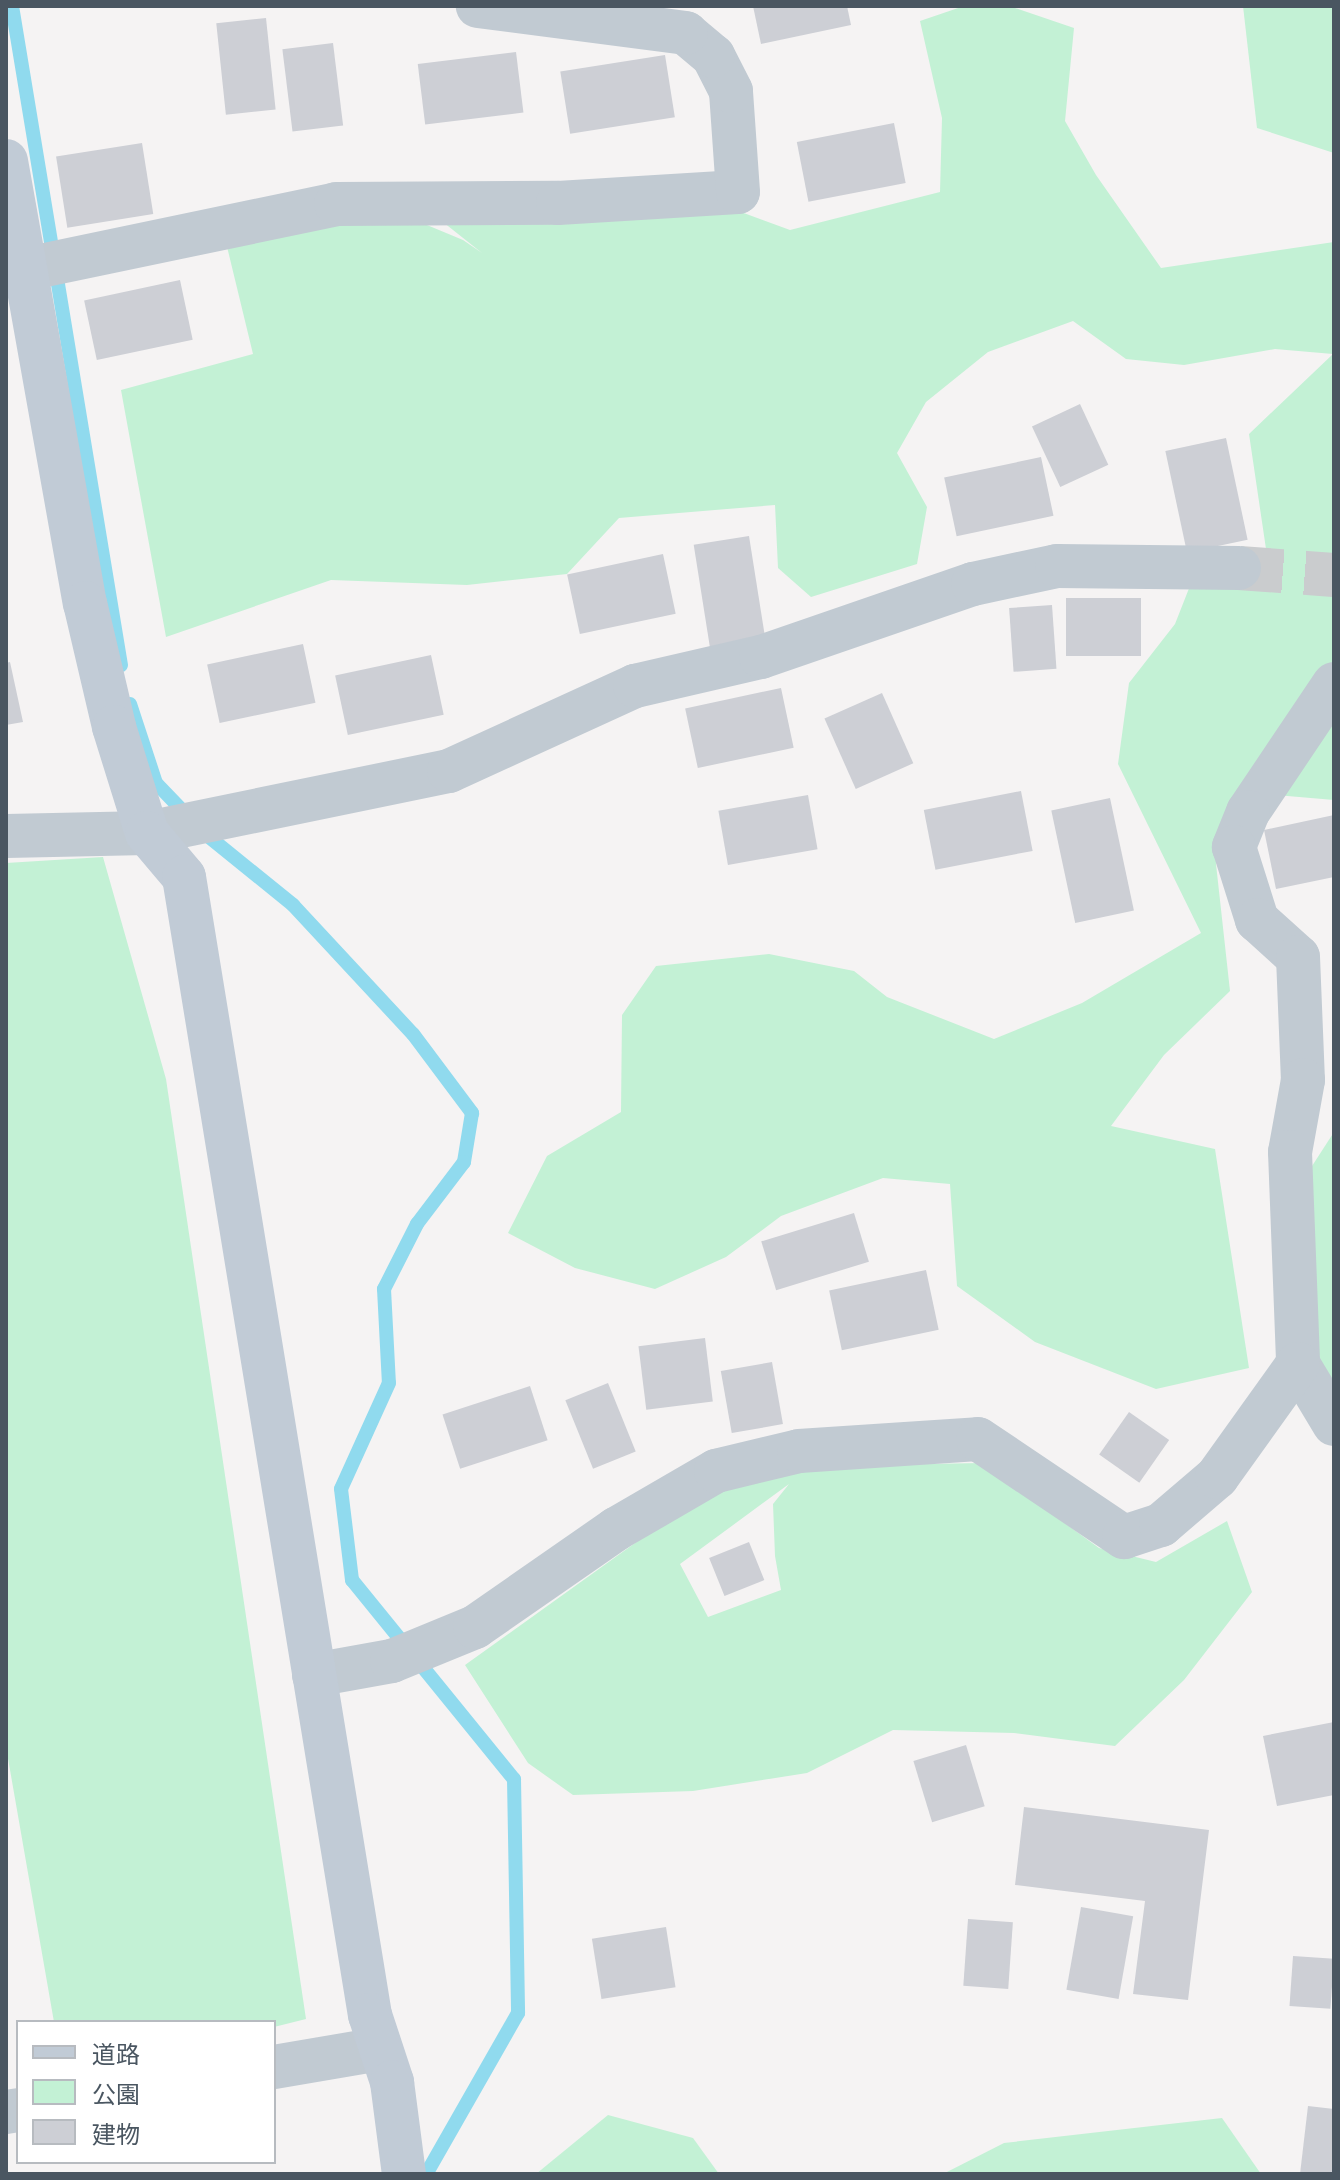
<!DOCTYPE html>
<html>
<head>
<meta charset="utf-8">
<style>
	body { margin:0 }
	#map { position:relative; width:1340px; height:2180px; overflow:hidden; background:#f5f3f3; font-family:"Exo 2","Noto Sans JP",sans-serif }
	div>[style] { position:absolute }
	.green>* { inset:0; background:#c3f1d5 }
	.stream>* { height:14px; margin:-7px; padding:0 7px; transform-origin:7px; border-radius:7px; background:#90daee }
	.building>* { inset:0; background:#cdcfd5; transform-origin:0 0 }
	.street-tunnel>* { height:44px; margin-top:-22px; transform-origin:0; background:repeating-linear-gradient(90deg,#caccce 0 44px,transparent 0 66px) }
	.street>* { height:44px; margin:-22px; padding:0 22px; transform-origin:22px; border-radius:22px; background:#c1cad2 }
	.secondary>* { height:44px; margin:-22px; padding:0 22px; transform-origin:22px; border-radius:22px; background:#c1cbd6 }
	span { translate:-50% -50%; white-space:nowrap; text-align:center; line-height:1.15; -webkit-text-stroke:8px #fff; paint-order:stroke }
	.frame { position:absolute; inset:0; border:8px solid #4a5661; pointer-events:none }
	.legend { position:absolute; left:16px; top:2020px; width:260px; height:144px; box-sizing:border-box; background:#fff; border:2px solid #b7bbc0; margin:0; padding:10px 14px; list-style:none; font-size:24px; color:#4a5661 }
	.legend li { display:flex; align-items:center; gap:16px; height:40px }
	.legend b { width:40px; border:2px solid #b7bbc0 }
</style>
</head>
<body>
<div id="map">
	<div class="green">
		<div style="clip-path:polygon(964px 6px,1009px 6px,1074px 28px,1065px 121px,1096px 175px,1161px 268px,1334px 242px,1334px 800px,1240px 792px,1216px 864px,1230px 991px,1164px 1055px,1111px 1126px,1215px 1149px,1249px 1368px,1156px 1389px,1035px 1342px,957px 1286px,950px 1184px,883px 1178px,781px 1216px,726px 1257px,655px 1289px,575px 1268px,508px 1233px,547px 1156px,621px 1112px,622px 1015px,656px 966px,769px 954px,854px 971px,887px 997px,994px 1039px,1082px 1003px,1201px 933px,1118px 764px,1129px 683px,1175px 624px,1197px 568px,1266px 549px,1249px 434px,1333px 354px,1275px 349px,1184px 365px,1126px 359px,1073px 321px,988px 352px,926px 402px,897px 453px,927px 507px,917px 564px,811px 597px,778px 568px,775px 505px,619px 518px,567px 574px,467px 585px,331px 580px,166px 637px,121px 390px,253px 354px,222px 226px,374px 203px,463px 240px,482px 253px,419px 203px,695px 195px,790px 230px,940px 192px,942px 118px,920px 21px)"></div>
		<div style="clip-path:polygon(1243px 6px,1334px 6px,1334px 153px,1257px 128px)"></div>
		<div style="clip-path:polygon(103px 857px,166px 1079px,306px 2019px,274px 2027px,274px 2022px,54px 2022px,6px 1747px,6px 863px)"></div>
		<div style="clip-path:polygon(1334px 1132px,1334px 1424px,1298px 1364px,1292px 1197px)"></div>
		<div style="clip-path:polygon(evenodd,982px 1463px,1099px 1548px,1156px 1562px,1227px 1521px,1252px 1592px,1184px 1680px,1115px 1746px,1014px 1733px,893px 1730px,807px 1773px,693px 1791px,573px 1795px,528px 1763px,465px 1665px,695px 1500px,725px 1483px,814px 1466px,982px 1463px,789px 1484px,773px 1504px,775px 1556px,781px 1590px,708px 1617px,680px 1564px,789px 1484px)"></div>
		<div style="clip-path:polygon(608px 2115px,693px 2138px,719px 2174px,536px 2174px)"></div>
		<div style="clip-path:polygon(1222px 2118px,1261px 2174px,943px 2174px,1004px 2143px)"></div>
	</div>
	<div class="stream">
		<div style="left:12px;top:6px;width:668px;rotate:80.61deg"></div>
		<div style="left:130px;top:704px;width:83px;rotate:71.8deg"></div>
		<div style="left:156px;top:783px;width:68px;rotate:46.2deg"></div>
		<div style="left:203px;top:832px;width:116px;rotate:39deg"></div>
		<div style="left:293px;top:905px;width:176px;rotate:47.1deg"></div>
		<div style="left:413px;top:1034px;width:99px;rotate:53.2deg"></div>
		<div style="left:472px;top:1113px;width:50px;rotate:99.3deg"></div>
		<div style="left:464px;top:1162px;width:78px;rotate:127.2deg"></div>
		<div style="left:417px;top:1224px;width:73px;rotate:116.9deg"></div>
		<div style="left:384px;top:1289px;width:94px;rotate:87deg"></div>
		<div style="left:389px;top:1383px;width:116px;rotate:114.4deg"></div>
		<div style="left:341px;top:1489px;width:92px;rotate:83.1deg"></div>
		<div style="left:352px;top:1580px;width:257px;rotate:50.9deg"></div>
		<div style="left:514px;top:1779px;width:234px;rotate:89deg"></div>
		<div style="left:518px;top:2013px;width:185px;rotate:119.7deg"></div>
	</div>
	<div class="building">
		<div style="clip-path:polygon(753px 6px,847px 6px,851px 25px,761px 44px)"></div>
		<div style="left:266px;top:18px;width:92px;height:50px;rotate:84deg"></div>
		<div style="left:333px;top:43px;width:83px;height:51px;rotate:83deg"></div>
		<div style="left:516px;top:52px;width:61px;height:99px;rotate:83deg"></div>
		<div style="left:665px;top:55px;width:63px;height:106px;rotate:81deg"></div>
		<div style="left:894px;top:123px;width:61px;height:99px;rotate:79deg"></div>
		<div style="left:142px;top:143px;width:72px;height:87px;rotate:81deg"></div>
		<div style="left:180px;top:280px;width:61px;height:98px;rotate:78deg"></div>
		<div style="left:1080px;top:404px;width:67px;height:53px;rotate:65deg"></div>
		<div style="left:1226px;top:438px;width:104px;height:62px;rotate:78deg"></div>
		<div style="left:1041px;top:457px;width:60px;height:99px;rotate:78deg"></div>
		<div style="left:749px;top:536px;width:104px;height:56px;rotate:81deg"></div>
		<div style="left:663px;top:554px;width:61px;height:98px;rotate:78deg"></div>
		<div style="left:1141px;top:598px;width:58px;height:75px;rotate:90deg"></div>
		<div style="left:1052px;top:605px;width:64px;height:43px;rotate:86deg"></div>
		<div style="left:303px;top:644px;width:60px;height:98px;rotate:78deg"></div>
		<div style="left:431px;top:655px;width:61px;height:98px;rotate:78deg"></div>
		<div style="clip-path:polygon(10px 662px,23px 722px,6px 725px,6px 663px)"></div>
		<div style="left:781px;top:688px;width:61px;height:98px;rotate:78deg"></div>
		<div style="left:882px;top:693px;width:77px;height:63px;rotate:66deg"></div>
		<div style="left:1021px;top:791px;width:61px;height:99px;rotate:79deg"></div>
		<div style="left:808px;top:795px;width:55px;height:91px;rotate:80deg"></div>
		<div style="left:1110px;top:798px;width:115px;height:60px;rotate:78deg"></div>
		<div style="clip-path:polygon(1334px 815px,1334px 877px,1276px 889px,1264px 830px)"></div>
		<div style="left:854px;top:1213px;width:51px;height:97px;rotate:73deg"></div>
		<div style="left:926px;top:1270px;width:61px;height:99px;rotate:78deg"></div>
		<div style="left:705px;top:1338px;width:64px;height:67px;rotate:83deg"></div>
		<div style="left:772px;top:1362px;width:63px;height:52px;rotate:80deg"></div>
		<div style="left:608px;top:1383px;width:74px;height:46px;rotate:68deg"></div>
		<div style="left:530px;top:1386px;width:57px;height:92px;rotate:72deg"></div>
		<div style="left:1129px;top:1412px;width:49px;height:52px;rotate:35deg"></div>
		<div style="left:749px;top:1542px;width:41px;height:43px;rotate:68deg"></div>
		<div style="clip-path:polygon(1334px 1722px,1334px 1795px,1277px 1806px,1263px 1736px)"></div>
		<div style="left:966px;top:1745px;width:64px;height:55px;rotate:73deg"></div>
		<div style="clip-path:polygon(1024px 1807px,1209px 1830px,1188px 2000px,1133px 1994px,1145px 1901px,1015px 1885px)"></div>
		<div style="left:1081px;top:1907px;width:53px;height:84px;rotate:10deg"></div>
		<div style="left:968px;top:1919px;width:45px;height:67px;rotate:4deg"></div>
		<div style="left:666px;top:1927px;width:61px;height:75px;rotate:81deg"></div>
		<div style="left:1293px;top:1956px;width:41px;height:50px;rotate:4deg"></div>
		<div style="clip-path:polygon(1308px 2106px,1334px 2109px,1334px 2174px,1300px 2174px)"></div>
	</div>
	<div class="street-tunnel">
		<div style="left:1239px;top:568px;width:95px;rotate:4.2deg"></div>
	</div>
	<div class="street">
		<div style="left:26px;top:269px;width:317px;rotate:-11.8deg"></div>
		<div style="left:336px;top:204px;width:222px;rotate:-0.3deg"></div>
		<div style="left:558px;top:203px;width:180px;rotate:-3.5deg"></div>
		<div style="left:738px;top:192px;width:101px;rotate:-94deg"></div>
		<div style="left:731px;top:91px;width:39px;rotate:-117deg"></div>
		<div style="left:713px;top:56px;width:35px;rotate:-140deg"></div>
		<div style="left:686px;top:33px;width:210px;rotate:-172.6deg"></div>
		<div style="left:1334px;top:684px;width:154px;rotate:123.9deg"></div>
		<div style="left:1248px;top:812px;width:38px;rotate:112deg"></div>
		<div style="left:1234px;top:847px;width:77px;rotate:72.5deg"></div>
		<div style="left:1257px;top:920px;width:55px;rotate:42.1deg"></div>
		<div style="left:1298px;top:957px;width:123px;rotate:87.7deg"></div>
		<div style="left:1303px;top:1080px;width:73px;rotate:100.2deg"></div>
		<div style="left:1290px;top:1152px;width:212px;rotate:87.8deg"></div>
		<div style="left:1298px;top:1364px;width:70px;rotate:59deg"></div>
		<div style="left:6px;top:836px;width:141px;rotate:-1.2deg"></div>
		<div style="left:147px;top:833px;width:308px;rotate:-11.6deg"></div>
		<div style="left:449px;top:771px;width:205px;rotate:-24.6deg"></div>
		<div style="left:635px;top:686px;width:129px;rotate:-13deg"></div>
		<div style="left:761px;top:657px;width:224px;rotate:-19deg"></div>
		<div style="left:973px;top:584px;width:86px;rotate:-12.1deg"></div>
		<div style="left:1057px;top:566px;width:182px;rotate:0.6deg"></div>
		<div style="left:314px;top:1675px;width:79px;rotate:-10.2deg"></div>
		<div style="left:392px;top:1661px;width:90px;rotate:-22.3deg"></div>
		<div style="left:475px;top:1627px;width:172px;rotate:-34.8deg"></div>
		<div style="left:616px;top:1529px;width:116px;rotate:-30.1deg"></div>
		<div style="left:716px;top:1471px;width:85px;rotate:-13.5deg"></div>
		<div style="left:799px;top:1451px;width:179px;rotate:-3.8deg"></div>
		<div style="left:978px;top:1439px;width:176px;rotate:33.9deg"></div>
		<div style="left:1124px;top:1537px;width:39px;rotate:-18deg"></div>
		<div style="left:1161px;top:1525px;width:74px;rotate:-40.6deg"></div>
		<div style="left:1217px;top:1477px;width:139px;rotate:-54.4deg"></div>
		<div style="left:274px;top:2067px;width:107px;rotate:-9.7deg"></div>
		<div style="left:6px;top:2112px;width:12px;rotate:-9deg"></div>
	</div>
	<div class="secondary">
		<div style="left:6px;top:161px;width:449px;rotate:79.9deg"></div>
		<div style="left:85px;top:603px;width:127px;rotate:76.8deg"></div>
		<div style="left:114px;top:727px;width:111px;rotate:72.7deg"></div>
		<div style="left:147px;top:833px;width:57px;rotate:49.9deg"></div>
		<div style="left:184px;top:877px;width:1153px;rotate:80.72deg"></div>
		<div style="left:370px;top:2015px;width:71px;rotate:71.8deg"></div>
		<div style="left:392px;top:2082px;width:93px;rotate:82.6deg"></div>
	</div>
	<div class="frame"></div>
	<ul class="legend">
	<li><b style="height:10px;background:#c1cbd6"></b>道路</li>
	<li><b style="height:22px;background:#c3f1d5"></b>公園</li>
	<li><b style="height:22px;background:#cdcfd5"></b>建物</li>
	</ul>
</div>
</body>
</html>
